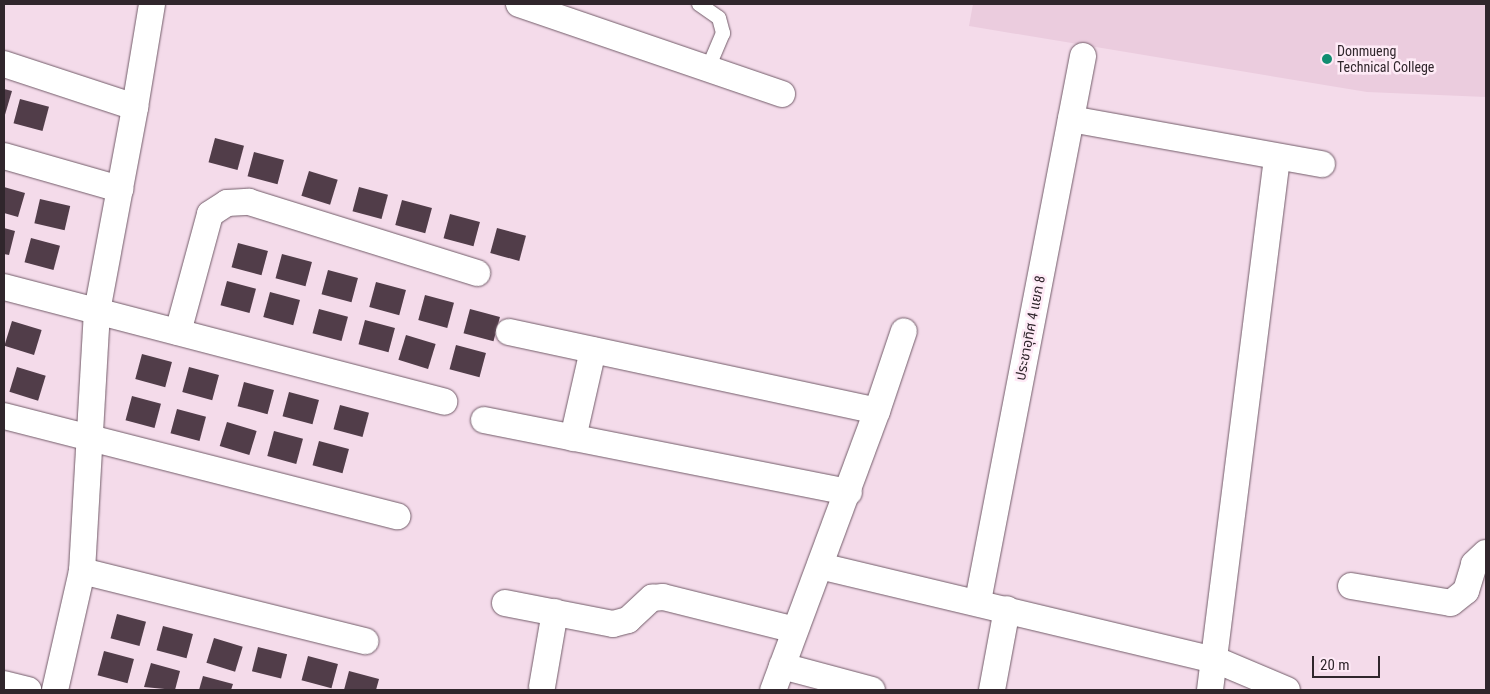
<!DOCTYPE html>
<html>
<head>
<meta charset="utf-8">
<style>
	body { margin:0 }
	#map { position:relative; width:1490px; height:694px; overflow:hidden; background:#f4dbea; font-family:"Roboto Condensed","Noto Sans Thai",sans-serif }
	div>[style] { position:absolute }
	.built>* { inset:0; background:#ebccde }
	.building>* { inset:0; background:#513d49; transform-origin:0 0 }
	.roads { filter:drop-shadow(0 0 1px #725c69) drop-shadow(0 0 1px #725c69) }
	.lane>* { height:14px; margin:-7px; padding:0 7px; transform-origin:7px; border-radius:7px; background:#fff }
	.street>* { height:26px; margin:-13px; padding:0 13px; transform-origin:13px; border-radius:13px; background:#fff }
	.dots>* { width:14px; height:14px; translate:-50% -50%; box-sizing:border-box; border:2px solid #feeaf6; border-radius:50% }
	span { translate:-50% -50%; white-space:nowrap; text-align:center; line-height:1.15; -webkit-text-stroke:5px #feeaf6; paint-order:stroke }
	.poi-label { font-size:14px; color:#30262c }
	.left { translate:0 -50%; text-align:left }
	.street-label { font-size:14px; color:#30262c }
	.frame { position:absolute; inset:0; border:5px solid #30262c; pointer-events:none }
	.scale { position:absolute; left:1312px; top:656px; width:68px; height:22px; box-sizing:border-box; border:2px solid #30262c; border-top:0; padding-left:6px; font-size:15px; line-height:18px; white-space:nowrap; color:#30262c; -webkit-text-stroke:4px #feeaf6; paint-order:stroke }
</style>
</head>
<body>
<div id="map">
	<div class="built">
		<div style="clip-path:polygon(973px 4px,1486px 4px,1486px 97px,1367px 92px,969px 26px)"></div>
	</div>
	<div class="building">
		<div style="clip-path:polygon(4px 89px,12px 91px,4px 118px)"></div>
		<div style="left:20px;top:99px;width:30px;height:25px;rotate:15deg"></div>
		<div style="left:215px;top:138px;width:30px;height:25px;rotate:15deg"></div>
		<div style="left:254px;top:152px;width:31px;height:25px;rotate:15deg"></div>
		<div style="left:309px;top:171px;width:30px;height:26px;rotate:17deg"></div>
		<div style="clip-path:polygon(4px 187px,25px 193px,18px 217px,4px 213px)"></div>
		<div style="left:359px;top:187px;width:30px;height:25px;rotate:15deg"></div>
		<div style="left:40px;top:199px;width:31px;height:25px;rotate:13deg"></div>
		<div style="left:402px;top:200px;width:31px;height:26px;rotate:15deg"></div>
		<div style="left:450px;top:214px;width:31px;height:25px;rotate:15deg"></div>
		<div style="clip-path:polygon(4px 228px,15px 231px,9px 255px,4px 254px)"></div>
		<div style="left:497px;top:228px;width:30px;height:26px;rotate:15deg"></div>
		<div style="left:31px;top:238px;width:30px;height:25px;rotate:15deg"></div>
		<div style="left:238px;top:243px;width:31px;height:25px;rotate:15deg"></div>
		<div style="left:282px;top:254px;width:31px;height:25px;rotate:15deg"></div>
		<div style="left:328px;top:270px;width:31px;height:25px;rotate:15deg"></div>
		<div style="left:227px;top:281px;width:30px;height:25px;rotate:15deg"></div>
		<div style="left:376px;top:282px;width:31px;height:26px;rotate:15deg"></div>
		<div style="left:270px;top:292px;width:31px;height:26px;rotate:15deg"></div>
		<div style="left:425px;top:295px;width:30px;height:26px;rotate:15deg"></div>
		<div style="left:319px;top:309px;width:30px;height:25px;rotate:15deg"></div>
		<div style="left:470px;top:309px;width:31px;height:25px;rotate:15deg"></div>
		<div style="left:365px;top:320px;width:31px;height:25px;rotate:15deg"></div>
		<div style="left:12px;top:321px;width:31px;height:26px;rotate:17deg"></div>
		<div style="left:406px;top:335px;width:31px;height:26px;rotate:17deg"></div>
		<div style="left:456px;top:345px;width:31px;height:25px;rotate:15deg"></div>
		<div style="left:142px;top:354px;width:31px;height:26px;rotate:15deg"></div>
		<div style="left:17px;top:367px;width:30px;height:26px;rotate:17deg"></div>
		<div style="left:189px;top:367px;width:31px;height:26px;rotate:15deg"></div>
		<div style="left:244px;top:382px;width:31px;height:25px;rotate:15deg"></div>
		<div style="left:289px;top:392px;width:31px;height:25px;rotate:15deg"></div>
		<div style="left:132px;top:396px;width:30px;height:25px;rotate:15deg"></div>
		<div style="left:340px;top:405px;width:30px;height:25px;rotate:15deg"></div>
		<div style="left:177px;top:409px;width:30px;height:25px;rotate:15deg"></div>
		<div style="left:227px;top:422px;width:31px;height:25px;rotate:17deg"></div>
		<div style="left:274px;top:431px;width:30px;height:26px;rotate:15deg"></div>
		<div style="left:319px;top:441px;width:31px;height:25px;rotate:15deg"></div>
		<div style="left:117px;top:614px;width:30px;height:25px;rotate:15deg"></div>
		<div style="left:163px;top:626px;width:31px;height:25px;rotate:15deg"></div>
		<div style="left:214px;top:638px;width:30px;height:26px;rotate:17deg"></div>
		<div style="left:258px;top:647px;width:30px;height:25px;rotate:14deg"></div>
		<div style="left:104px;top:651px;width:31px;height:25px;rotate:15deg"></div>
		<div style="left:308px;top:656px;width:31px;height:25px;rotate:15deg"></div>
		<div style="clip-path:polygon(151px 663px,180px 671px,175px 690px,144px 687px)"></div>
		<div style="clip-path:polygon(349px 671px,379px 679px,376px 690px,344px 690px)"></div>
		<div style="clip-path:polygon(203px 676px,233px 684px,231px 690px,199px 690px)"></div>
	</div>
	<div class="roads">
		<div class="lane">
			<div style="left:699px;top:4px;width:24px;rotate:35deg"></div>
			<div style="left:719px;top:18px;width:16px;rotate:75deg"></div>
			<div style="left:723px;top:33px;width:38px;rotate:113deg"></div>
		</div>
		<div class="street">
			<div style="left:519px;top:4px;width:278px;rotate:18.9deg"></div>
			<div style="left:4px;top:64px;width:138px;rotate:18.2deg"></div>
			<div style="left:135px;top:107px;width:104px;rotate:-80.6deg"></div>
			<div style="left:1071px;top:119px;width:255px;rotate:10.2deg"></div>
			<div style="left:4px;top:156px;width:121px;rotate:15.9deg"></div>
			<div style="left:4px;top:287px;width:455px;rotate:14.6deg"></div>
			<div style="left:178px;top:332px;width:122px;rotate:-74.8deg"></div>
			<div style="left:210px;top:214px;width:20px;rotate:-33deg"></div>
			<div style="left:227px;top:203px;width:22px;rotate:-3deg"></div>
			<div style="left:249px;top:202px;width:239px;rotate:17.3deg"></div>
			<div style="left:509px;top:332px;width:376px;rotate:12.1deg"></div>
			<div style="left:877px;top:411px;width:298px;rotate:110.4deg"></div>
			<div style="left:877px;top:411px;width:84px;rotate:-71.4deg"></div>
			<div style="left:4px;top:416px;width:406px;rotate:14.3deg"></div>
			<div style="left:484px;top:420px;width:372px;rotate:11.2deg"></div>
			<div style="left:573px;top:438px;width:90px;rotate:-77.2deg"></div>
			<div style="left:820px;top:566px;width:407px;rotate:13.4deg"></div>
			<div style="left:1216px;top:660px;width:77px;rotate:22.9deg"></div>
			<div style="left:82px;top:571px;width:292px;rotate:13.9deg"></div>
			<div style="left:1351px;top:586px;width:101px;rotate:9.6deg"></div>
			<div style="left:1451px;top:603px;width:19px;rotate:-39deg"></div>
			<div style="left:1466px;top:591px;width:28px;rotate:-73deg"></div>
			<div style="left:1474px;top:564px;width:16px;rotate:-43deg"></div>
			<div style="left:978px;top:601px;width:555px;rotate:-79.09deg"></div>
			<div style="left:505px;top:603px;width:110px;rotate:11deg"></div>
			<div style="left:613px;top:624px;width:16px;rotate:-15deg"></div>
			<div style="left:628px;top:620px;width:33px;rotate:-43deg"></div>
			<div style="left:652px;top:598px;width:11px;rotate:-5deg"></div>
			<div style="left:663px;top:597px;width:136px;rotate:14deg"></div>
			<div style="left:782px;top:666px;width:93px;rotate:14.9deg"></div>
			<div style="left:4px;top:684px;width:25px;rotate:14deg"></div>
			<div style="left:542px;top:687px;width:76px;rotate:-80.2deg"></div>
			<div style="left:55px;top:690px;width:122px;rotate:-77.2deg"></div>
			<div style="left:82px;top:571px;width:260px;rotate:-86.7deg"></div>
			<div style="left:97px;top:311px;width:208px;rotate:-79.4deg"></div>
			<div style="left:992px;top:690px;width:82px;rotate:-79.5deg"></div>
			<div style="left:1210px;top:690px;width:536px;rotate:-82.82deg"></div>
		</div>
	</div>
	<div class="dots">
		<div style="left:1327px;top:59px;background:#118d71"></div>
	</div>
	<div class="poi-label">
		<span class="left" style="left:1337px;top:59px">Donmueng<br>Technical College</span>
	</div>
	<div class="street-label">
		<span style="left:1030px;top:328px;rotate:-79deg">ประชาอุทิศ 4 แยก 8</span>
	</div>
	<div class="frame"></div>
	<div class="scale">20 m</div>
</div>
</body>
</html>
